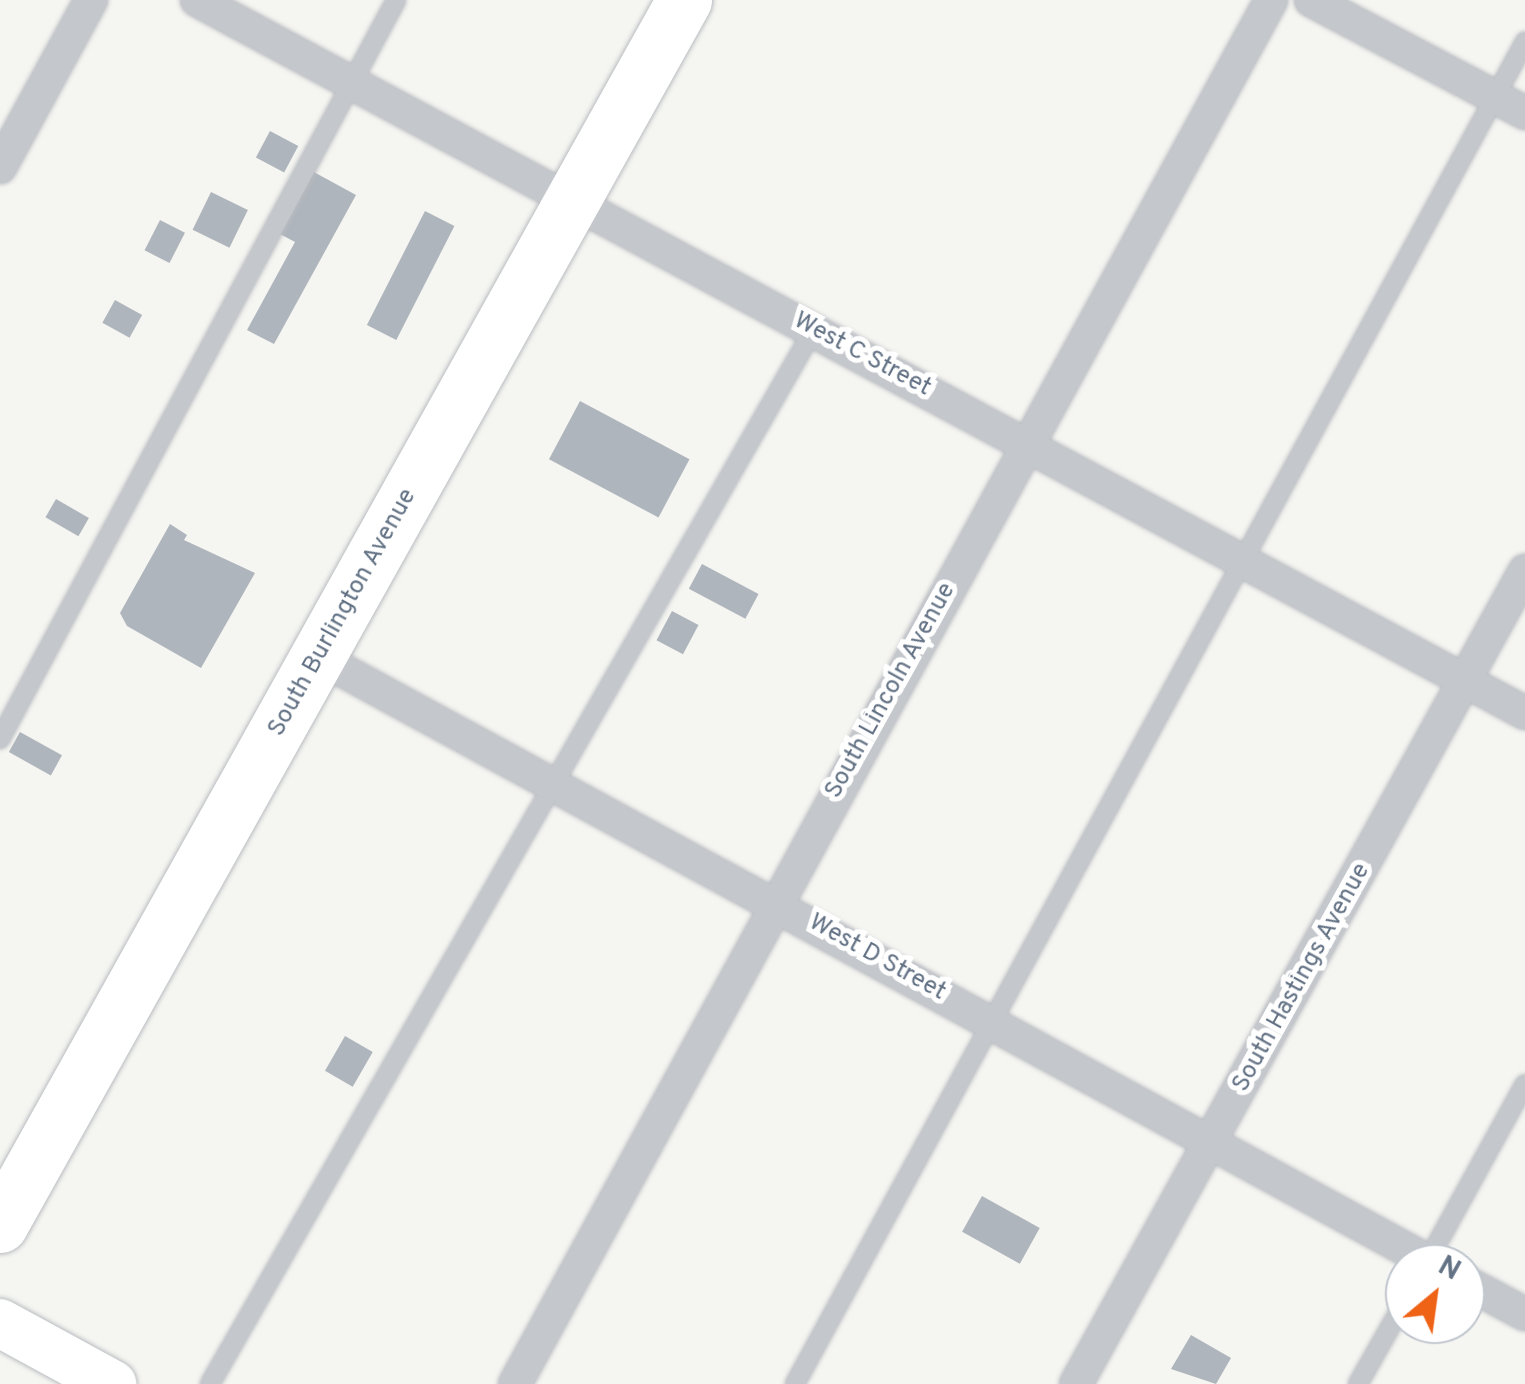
<!DOCTYPE html>
<html>
<head>
<meta charset="utf-8">
<style>
	body { margin:0 }
	#map { position:relative; width:1525px; height:1384px; overflow:hidden; background:#f5f5f1; font-family:Overpass,sans-serif }
	div>[style] { position:absolute }
	.building>* { inset:0; background:#afb5bc; transform-origin:0 0 }
	.roads { filter:drop-shadow(0 0 2px #b9bcc1) drop-shadow(0 0 2px #b9bcc1) }
	.lane>* { height:18px; margin:-9px; padding:0 9px; transform-origin:9px; border-radius:9px; background:#c4c7cb }
	.street>* { height:32px; margin:-16px; padding:0 16px; transform-origin:16px; border-radius:16px; background:#c4c7cb }
	.secondary>* { height:48px; margin:-24px; padding:0 24px; transform-origin:24px; border-radius:24px; background:#fff }
	.highway>* { height:55px; margin:-27.5px; padding:0 27.5px; transform-origin:27.5px; border-radius:27.5px; background:#fff }
	span { translate:-50% -50%; white-space:nowrap; text-align:center; line-height:1.15; -webkit-text-stroke:10px #fff; paint-order:stroke }
	.street-label { font-size:25px; color:#627184 }
	.north { position:absolute; left:1385px; top:1244px; width:100px; height:100px; box-sizing:border-box; background:#fff; border:2px solid #c0c6ce; border-radius:50%; rotate:29deg; font-size:28px; font-weight:700; line-height:40px; text-align:center; color:#627184 }
	.north::after { content:''; display:block; margin:auto; width:35px; height:45px; background:#ef6317; clip-path:polygon(50% 0,100% 100%,50% 72%,0 100%) }
</style>
</head>
<body>
<div id="map">
	<div class="building">
		<div style="left:270px;top:131px;width:32px;height:30px;rotate:28deg"></div>
		<div style="clip-path:polygon(312px 171px,356px 195px,274px 344px,247px 330px,295px 242px,278px 233px)"></div>
		<div style="left:211px;top:192px;width:41px;height:42px;rotate:26deg"></div>
		<div style="left:425px;top:211px;width:33px;height:128px;rotate:27deg"></div>
		<div style="left:160px;top:220px;width:28px;height:34px;rotate:27deg"></div>
		<div style="left:115px;top:300px;width:31px;height:26px;rotate:29deg"></div>
		<div style="left:580px;top:401px;width:124px;height:66px;rotate:28deg"></div>
		<div style="left:56px;top:499px;width:38px;height:21px;rotate:30deg"></div>
		<div style="clip-path:polygon(170px 524px,187px 535px,184px 540px,255px 573px,201px 668px,127px 626px,120px 613px)"></div>
		<div style="left:702px;top:564px;width:64px;height:28px;rotate:28deg"></div>
		<div style="left:672px;top:611px;width:30px;height:33px;rotate:28deg"></div>
		<div style="left:20px;top:732px;width:48px;height:23px;rotate:29deg"></div>
		<div style="left:345px;top:1036px;width:32px;height:40px;rotate:30deg"></div>
		<div style="left:982px;top:1196px;width:66px;height:41px;rotate:29deg"></div>
		<div style="clip-path:polygon(1191px 1335px,1231px 1358px,1216px 1384px,1171px 1369px)"></div>
	</div>
	<div class="roads">
		<div class="lane">
			<div style="left:0;top:739px;width:838px;rotate:-61.81deg"></div>
			<div style="left:1426px;top:1264px;width:205px;rotate:-61.2deg"></div>
			<div style="left:210px;top:1384px;width:1216px;rotate:-60.21deg"></div>
			<div style="left:795px;top:1384px;width:1528px;rotate:-61.46deg"></div>
			<div style="left:1358px;top:1384px;width:95px;rotate:-60.5deg"></div>
		</div>
		<div class="street">
			<div style="left:197px;top:0;width:1507px;rotate:28.23deg"></div>
			<div style="left:1311px;top:0;width:242px;rotate:27.8deg"></div>
			<div style="left:0;top:167px;width:190px;rotate:-61.4deg"></div>
			<div style="left:318px;top:657px;width:1270px;rotate:28.56deg"></div>
			<div style="left:1465px;top:1282px;width:68px;rotate:28.1deg"></div>
			<div style="left:515px;top:1384px;width:1577px;rotate:-61.35deg"></div>
			<div style="left:1076px;top:1384px;width:929px;rotate:-61.09deg"></div>
		</div>
		<div class="secondary">
			<div style="left:0;top:1323px;width:128px;rotate:28.6deg"></div>
		</div>
		<div class="highway">
			<div style="left:0;top:1225px;width:1403px;rotate:-60.82deg"></div>
		</div>
	</div>
	<div class="street-label">
		<span style="left:862px;top:355px;rotate:28deg">West C Street</span>
		<span style="left:343px;top:613px;rotate:-61deg">South Burlington Avenue</span>
		<span style="left:891px;top:691px;rotate:-61deg">South Lincoln Avenue</span>
		<span style="left:877px;top:958px;rotate:29deg">West D Street</span>
		<span style="left:1302px;top:978px;rotate:-61deg">South Hastings Avenue</span>
	</div>
	<div class="north">N</div>
</div>
</body>
</html>
